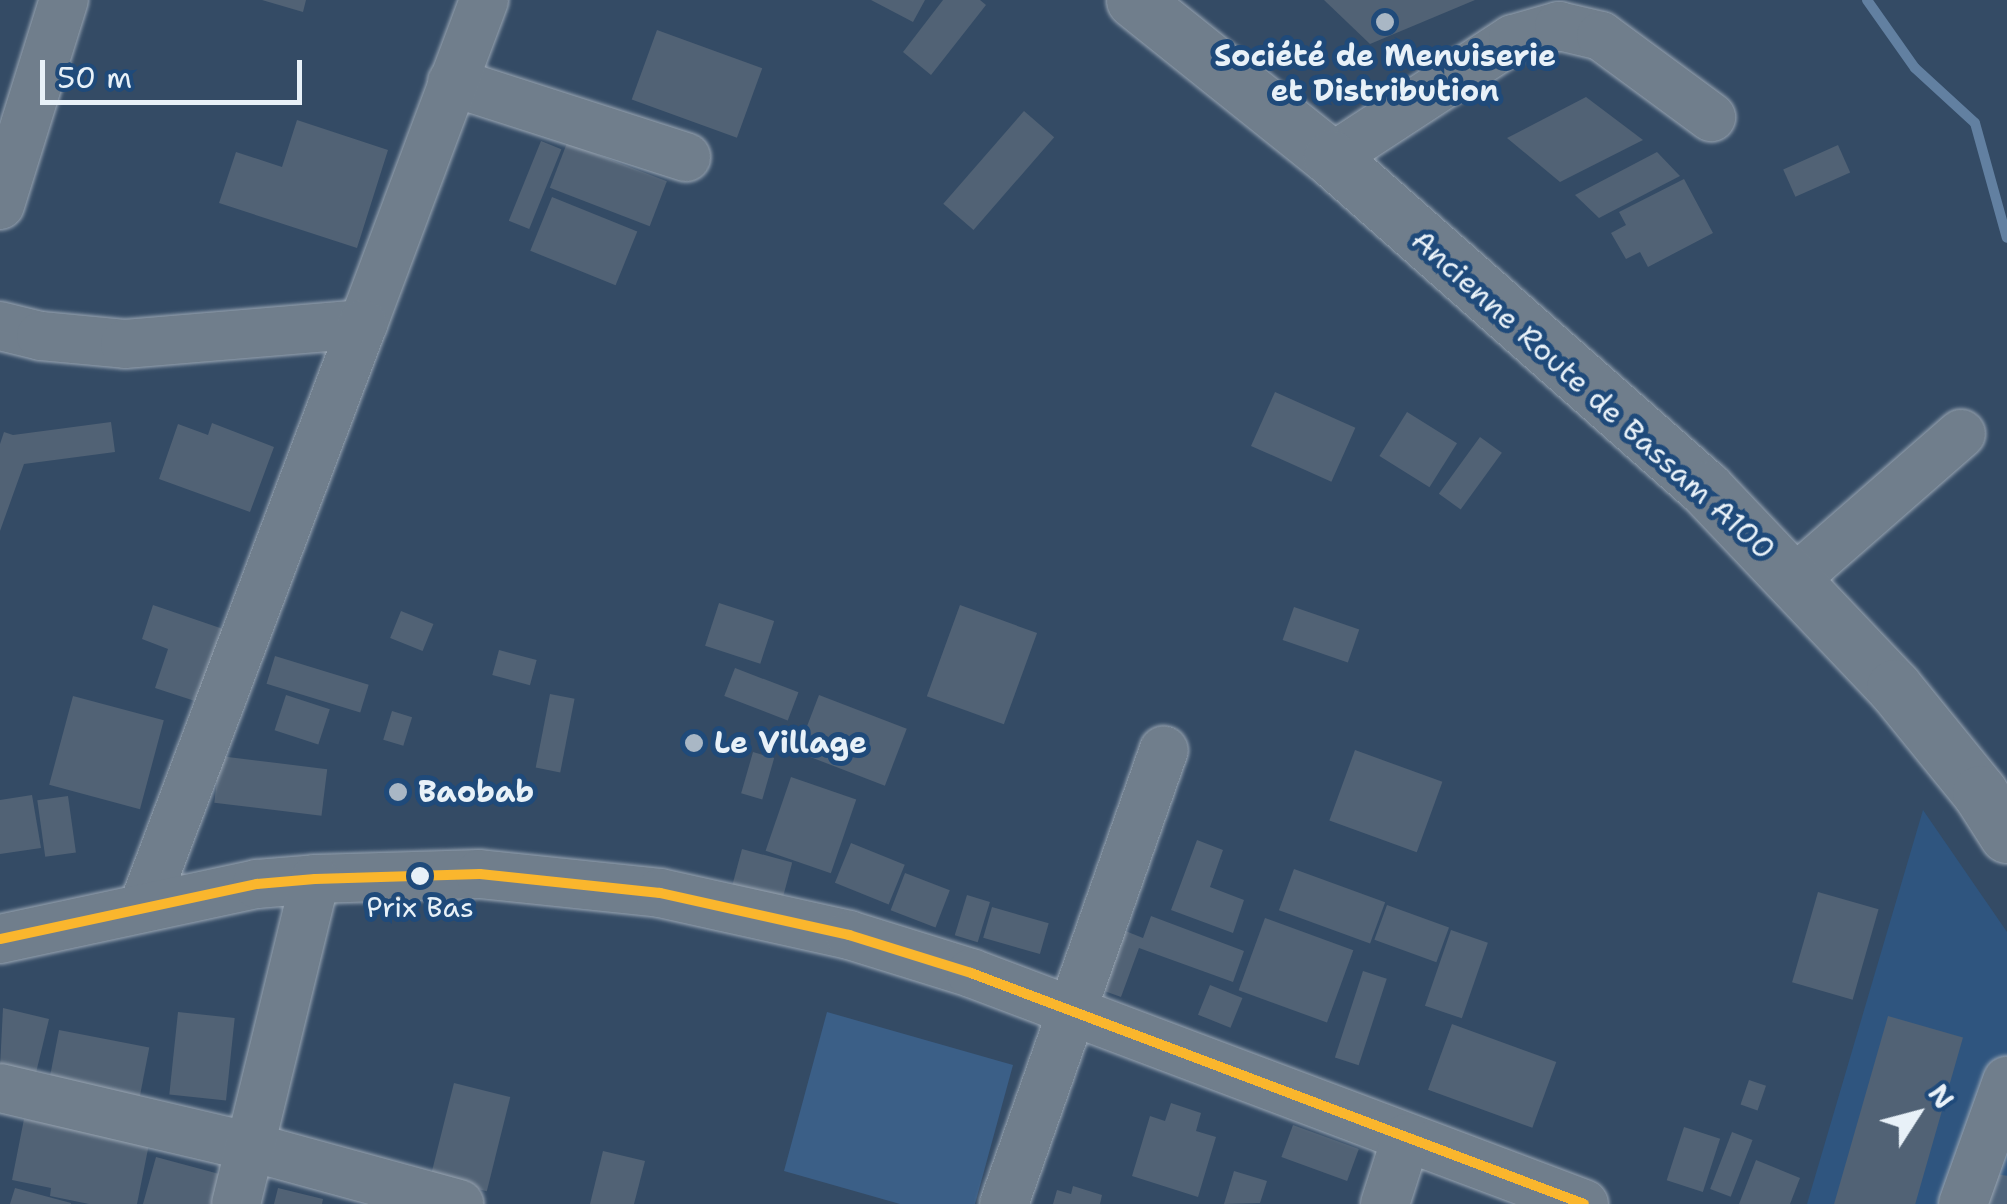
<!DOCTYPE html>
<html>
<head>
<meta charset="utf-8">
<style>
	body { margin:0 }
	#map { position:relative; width:2007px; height:1204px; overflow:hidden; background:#344b65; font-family:"Shantell Sans",sans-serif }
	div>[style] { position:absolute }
	.built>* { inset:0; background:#2f557f }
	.green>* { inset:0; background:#3b5f87 }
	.stream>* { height:10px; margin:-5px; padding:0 5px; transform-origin:5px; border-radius:5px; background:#6280a1 }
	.building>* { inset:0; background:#516275; transform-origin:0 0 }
	.minor-tunnel>* { height:48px; margin-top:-24px; transform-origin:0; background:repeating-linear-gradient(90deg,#4f647b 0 48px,transparent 0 72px) }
	.roads { filter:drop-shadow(0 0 2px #9aa6b3) drop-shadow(0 0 2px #9aa6b3) }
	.minor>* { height:48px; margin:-24px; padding:0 24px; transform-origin:24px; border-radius:24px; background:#707e8c }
	.major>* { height:55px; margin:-27.5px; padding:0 27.5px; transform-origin:27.5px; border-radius:27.5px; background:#707e8c }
	.bus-1>* { height:10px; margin:-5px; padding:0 5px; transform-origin:5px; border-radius:5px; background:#fab62d }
	.dots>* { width:28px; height:28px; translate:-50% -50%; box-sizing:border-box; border:5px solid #1f4a7a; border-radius:50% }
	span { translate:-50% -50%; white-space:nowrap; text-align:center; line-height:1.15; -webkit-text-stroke:10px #1f4a7a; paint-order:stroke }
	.bus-label { font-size:28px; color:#e8f1f8 }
	.poi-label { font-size:30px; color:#e8f1f8; font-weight:700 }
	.left { translate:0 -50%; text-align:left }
	.street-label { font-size:30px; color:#e8f1f8 }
	.north { position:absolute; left:1867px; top:1064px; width:100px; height:100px; -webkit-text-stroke:8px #1f4a7a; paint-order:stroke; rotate:54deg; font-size:28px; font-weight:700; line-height:40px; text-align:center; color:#e8f1f8 }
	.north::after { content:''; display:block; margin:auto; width:35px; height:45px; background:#e8f1f8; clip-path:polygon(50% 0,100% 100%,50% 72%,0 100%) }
	.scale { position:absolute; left:40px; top:60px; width:262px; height:45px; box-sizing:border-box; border:5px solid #e8f1f8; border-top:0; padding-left:12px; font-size:30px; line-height:35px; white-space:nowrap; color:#e8f1f8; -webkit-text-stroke:8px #1f4a7a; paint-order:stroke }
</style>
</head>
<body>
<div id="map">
	<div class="built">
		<div style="clip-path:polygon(1923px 810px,2007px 932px,2007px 1204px,1807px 1204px)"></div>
	</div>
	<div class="green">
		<div style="clip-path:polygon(827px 1012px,1013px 1065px,975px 1204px,900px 1204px,784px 1171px)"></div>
	</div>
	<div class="stream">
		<div style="left:1867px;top:0;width:83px;rotate:54.8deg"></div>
		<div style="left:1915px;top:68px;width:81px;rotate:42.5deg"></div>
		<div style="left:1975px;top:123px;width:119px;rotate:74.5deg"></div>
	</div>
	<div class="building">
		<div style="clip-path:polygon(262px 0,306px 0,303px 12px)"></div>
		<div style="clip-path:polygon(871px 0,925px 0,913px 22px)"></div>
		<div style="clip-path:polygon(943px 0,980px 0,986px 5px,931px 75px,903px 52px)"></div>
		<div style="clip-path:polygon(1324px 0,1475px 0,1370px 44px)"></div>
		<div style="left:657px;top:30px;width:112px;height:74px;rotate:20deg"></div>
		<div style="clip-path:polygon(1586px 97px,1643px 140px,1560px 182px,1507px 138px)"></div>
		<div style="left:1024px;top:111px;width:40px;height:123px;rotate:41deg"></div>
		<div style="clip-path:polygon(297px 120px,388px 150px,357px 248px,219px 203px,236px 152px,282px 167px)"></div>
		<div style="left:541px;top:141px;width:22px;height:86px;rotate:22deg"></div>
		<div style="left:567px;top:143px;width:107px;height:48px;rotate:21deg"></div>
		<div style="left:1838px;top:145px;width:30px;height:60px;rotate:66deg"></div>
		<div style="clip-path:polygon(1657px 152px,1680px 176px,1599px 218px,1575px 195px)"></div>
		<div style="clip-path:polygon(1684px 179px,1713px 233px,1648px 267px,1640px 252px,1626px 259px,1611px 233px,1626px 225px,1619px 212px)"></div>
		<div style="left:552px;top:197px;width:92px;height:58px;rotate:22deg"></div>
		<div style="left:1275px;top:392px;width:88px;height:59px;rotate:24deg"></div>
		<div style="left:1407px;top:412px;width:59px;height:52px;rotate:32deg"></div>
		<div style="clip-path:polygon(111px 422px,115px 452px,24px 464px,0 531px,0 444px,4px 432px,13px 435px)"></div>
		<div style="clip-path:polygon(212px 423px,274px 447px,250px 512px,159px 479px,178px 424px,208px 435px)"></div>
		<div style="left:1480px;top:437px;width:27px;height:70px;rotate:36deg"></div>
		<div style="left:719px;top:603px;width:58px;height:45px;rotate:18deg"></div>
		<div style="clip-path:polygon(153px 605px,226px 630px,201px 703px,155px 688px,168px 649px,142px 639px)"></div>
		<div style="left:960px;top:605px;width:82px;height:97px;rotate:20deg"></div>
		<div style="left:1294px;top:607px;width:69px;height:35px;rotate:19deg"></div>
		<div style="left:401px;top:611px;width:35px;height:29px;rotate:22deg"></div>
		<div style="left:499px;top:650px;width:39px;height:26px;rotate:15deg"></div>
		<div style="left:275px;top:656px;width:98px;height:29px;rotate:17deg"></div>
		<div style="left:735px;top:668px;width:68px;height:30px;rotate:21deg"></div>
		<div style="left:550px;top:694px;width:25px;height:75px;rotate:11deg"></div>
		<div style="left:286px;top:695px;width:46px;height:37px;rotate:18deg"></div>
		<div style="left:819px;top:695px;width:94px;height:61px;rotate:21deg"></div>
		<div style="left:73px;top:696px;width:94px;height:92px;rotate:15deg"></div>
		<div style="left:392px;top:711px;width:21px;height:30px;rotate:17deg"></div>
		<div style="left:1355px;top:750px;width:93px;height:75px;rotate:20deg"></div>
		<div style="left:753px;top:752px;width:22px;height:43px;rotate:16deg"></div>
		<div style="left:220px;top:756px;width:108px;height:47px;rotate:7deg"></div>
		<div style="left:791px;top:777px;width:69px;height:78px;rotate:19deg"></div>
		<div style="clip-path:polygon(32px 795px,41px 848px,0 854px,0 800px)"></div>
		<div style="left:68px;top:796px;width:57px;height:31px;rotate:82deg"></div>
		<div style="clip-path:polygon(1197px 840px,1223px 850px,1210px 887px,1244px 900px,1233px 933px,1171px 910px)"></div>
		<div style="left:851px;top:843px;width:58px;height:43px;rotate:22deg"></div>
		<div style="left:742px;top:849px;width:52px;height:38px;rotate:15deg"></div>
		<div style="left:1294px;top:869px;width:97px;height:44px;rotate:20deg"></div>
		<div style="left:905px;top:873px;width:48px;height:40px;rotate:21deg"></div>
		<div style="left:1818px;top:892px;width:63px;height:94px;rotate:16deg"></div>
		<div style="left:967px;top:895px;width:24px;height:42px;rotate:17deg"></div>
		<div style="left:1387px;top:905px;width:66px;height:37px;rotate:20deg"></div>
		<div style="left:992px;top:907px;width:59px;height:32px;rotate:16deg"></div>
		<div style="clip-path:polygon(1151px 916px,1244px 951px,1233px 982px,1139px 948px,1121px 997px,1096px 988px,1118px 928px,1143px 938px)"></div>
		<div style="left:1265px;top:918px;width:94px;height:77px;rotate:20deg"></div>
		<div style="left:1451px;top:930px;width:39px;height:80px;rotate:19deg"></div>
		<div style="left:1363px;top:971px;width:25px;height:91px;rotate:18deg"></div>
		<div style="left:1210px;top:985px;width:35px;height:32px;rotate:22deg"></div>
		<div style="clip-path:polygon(3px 1008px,49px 1019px,35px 1077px,0 1068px)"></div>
		<div style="left:178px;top:1012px;width:57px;height:83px;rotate:6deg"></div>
		<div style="left:1888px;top:1016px;width:78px;height:196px;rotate:16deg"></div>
		<div style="left:1452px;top:1024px;width:111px;height:70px;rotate:20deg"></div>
		<div style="left:59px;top:1030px;width:92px;height:59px;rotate:11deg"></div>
		<div style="left:1749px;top:1080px;width:18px;height:26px;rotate:19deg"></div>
		<div style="left:454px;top:1083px;width:58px;height:97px;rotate:14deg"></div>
		<div style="clip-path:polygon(1171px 1103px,1201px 1113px,1196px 1131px,1216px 1137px,1198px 1197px,1132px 1176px,1150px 1116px,1165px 1121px)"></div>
		<div style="clip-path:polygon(24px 1119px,149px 1144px,137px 1204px,89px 1204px,50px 1196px,51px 1188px,12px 1180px)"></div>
		<div style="left:1293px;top:1125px;width:70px;height:34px;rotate:20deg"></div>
		<div style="left:1684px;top:1127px;width:38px;height:56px;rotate:18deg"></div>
		<div style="left:1732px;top:1132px;width:22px;height:61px;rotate:21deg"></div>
		<div style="clip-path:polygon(603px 1151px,645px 1161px,634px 1204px,590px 1204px)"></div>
		<div style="clip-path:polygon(156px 1157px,223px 1175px,215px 1204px,143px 1204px)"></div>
		<div style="clip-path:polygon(1756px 1160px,1800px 1178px,1790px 1204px,1739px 1204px)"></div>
		<div style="clip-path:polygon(1234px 1171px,1267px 1181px,1260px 1203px,1224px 1204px)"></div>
		<div style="clip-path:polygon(2007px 1184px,2007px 1204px,1980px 1204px,1978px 1190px)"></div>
		<div style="clip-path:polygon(1073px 1186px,1102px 1195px,1100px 1204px,1053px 1204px,1057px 1190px,1071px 1194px)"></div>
		<div style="clip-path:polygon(15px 1188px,71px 1203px,71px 1204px,10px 1204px)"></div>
		<div style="clip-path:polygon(278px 1188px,323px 1199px,322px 1204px,274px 1204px)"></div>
	</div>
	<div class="minor-tunnel">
		<div style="left:1978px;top:1196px;width:29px;rotate:8deg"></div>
	</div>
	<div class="roads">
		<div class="minor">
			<div style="left:452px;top:82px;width:246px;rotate:17.8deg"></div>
			<div style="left:1331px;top:158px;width:217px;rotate:-33.2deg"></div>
			<div style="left:1513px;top:39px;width:48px;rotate:-15.8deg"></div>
			<div style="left:1559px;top:26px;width:43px;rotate:13.4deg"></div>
			<div style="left:1601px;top:36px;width:137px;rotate:36.4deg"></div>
			<div style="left:0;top:205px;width:215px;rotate:-72.7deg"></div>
			<div style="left:0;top:326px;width:42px;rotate:13.7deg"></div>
			<div style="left:41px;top:336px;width:84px;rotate:5.4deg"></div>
			<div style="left:125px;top:344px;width:239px;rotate:-4.8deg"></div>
			<div style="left:363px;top:324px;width:346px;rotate:-69.5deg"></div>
			<div style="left:1794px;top:580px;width:222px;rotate:-41.2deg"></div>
			<div style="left:143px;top:907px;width:623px;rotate:-69.33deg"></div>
			<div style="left:0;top:939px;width:263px;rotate:-12.1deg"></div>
			<div style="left:257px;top:884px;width:58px;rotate:-4.9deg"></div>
			<div style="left:315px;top:879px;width:165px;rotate:-1.7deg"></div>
			<div style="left:480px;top:874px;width:181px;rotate:6deg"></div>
			<div style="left:660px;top:893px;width:194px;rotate:12.5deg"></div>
			<div style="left:849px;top:935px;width:128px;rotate:17.3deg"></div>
			<div style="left:971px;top:973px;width:655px;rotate:20.65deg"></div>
			<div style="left:0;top:1088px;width:258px;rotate:13.2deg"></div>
			<div style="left:251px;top:1147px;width:216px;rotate:15.3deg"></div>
			<div style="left:236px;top:1204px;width:334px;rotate:-76.3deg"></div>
			<div style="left:1004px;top:1204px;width:481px;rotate:-70.6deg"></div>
			<div style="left:1385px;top:1204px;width:69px;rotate:-72.3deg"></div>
			<div style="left:1963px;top:1204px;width:131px;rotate:-70.3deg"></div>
		</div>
		<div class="major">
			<div style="left:1134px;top:0;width:253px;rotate:38.7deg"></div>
			<div style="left:1331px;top:158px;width:500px;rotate:41.43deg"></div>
			<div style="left:1706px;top:489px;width:273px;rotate:46.5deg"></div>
			<div style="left:1894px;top:687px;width:136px;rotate:50.9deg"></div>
			<div style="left:1980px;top:793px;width:50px;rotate:57.3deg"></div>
		</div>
	</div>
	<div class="bus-1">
		<div style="left:0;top:939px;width:263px;rotate:-12.1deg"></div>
		<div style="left:257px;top:884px;width:58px;rotate:-4.9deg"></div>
		<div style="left:315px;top:879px;width:165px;rotate:-1.7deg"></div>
		<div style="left:480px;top:874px;width:181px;rotate:6deg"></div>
		<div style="left:660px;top:893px;width:194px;rotate:12.5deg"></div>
		<div style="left:849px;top:935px;width:128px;rotate:17.3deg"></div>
		<div style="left:971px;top:973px;width:655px;rotate:20.65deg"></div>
	</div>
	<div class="dots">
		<div style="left:1385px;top:22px;background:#a9b7c5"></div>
		<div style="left:694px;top:743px;background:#a9b7c5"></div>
		<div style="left:398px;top:792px;background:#a9b7c5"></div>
		<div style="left:420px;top:876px;background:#e8f1f8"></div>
	</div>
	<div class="bus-label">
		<span style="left:420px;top:907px">Prix Bas</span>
	</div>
	<div class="poi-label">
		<span style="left:1385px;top:73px">Société de Menuiserie<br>et Distribution</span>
		<span class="left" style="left:714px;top:743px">Le Village</span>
		<span class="left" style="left:418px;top:792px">Baobab</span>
	</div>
	<div class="street-label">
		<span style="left:1593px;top:395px;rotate:42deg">Ancienne Route de Bassam A100</span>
	</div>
	<div class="north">N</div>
	<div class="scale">50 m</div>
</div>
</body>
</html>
